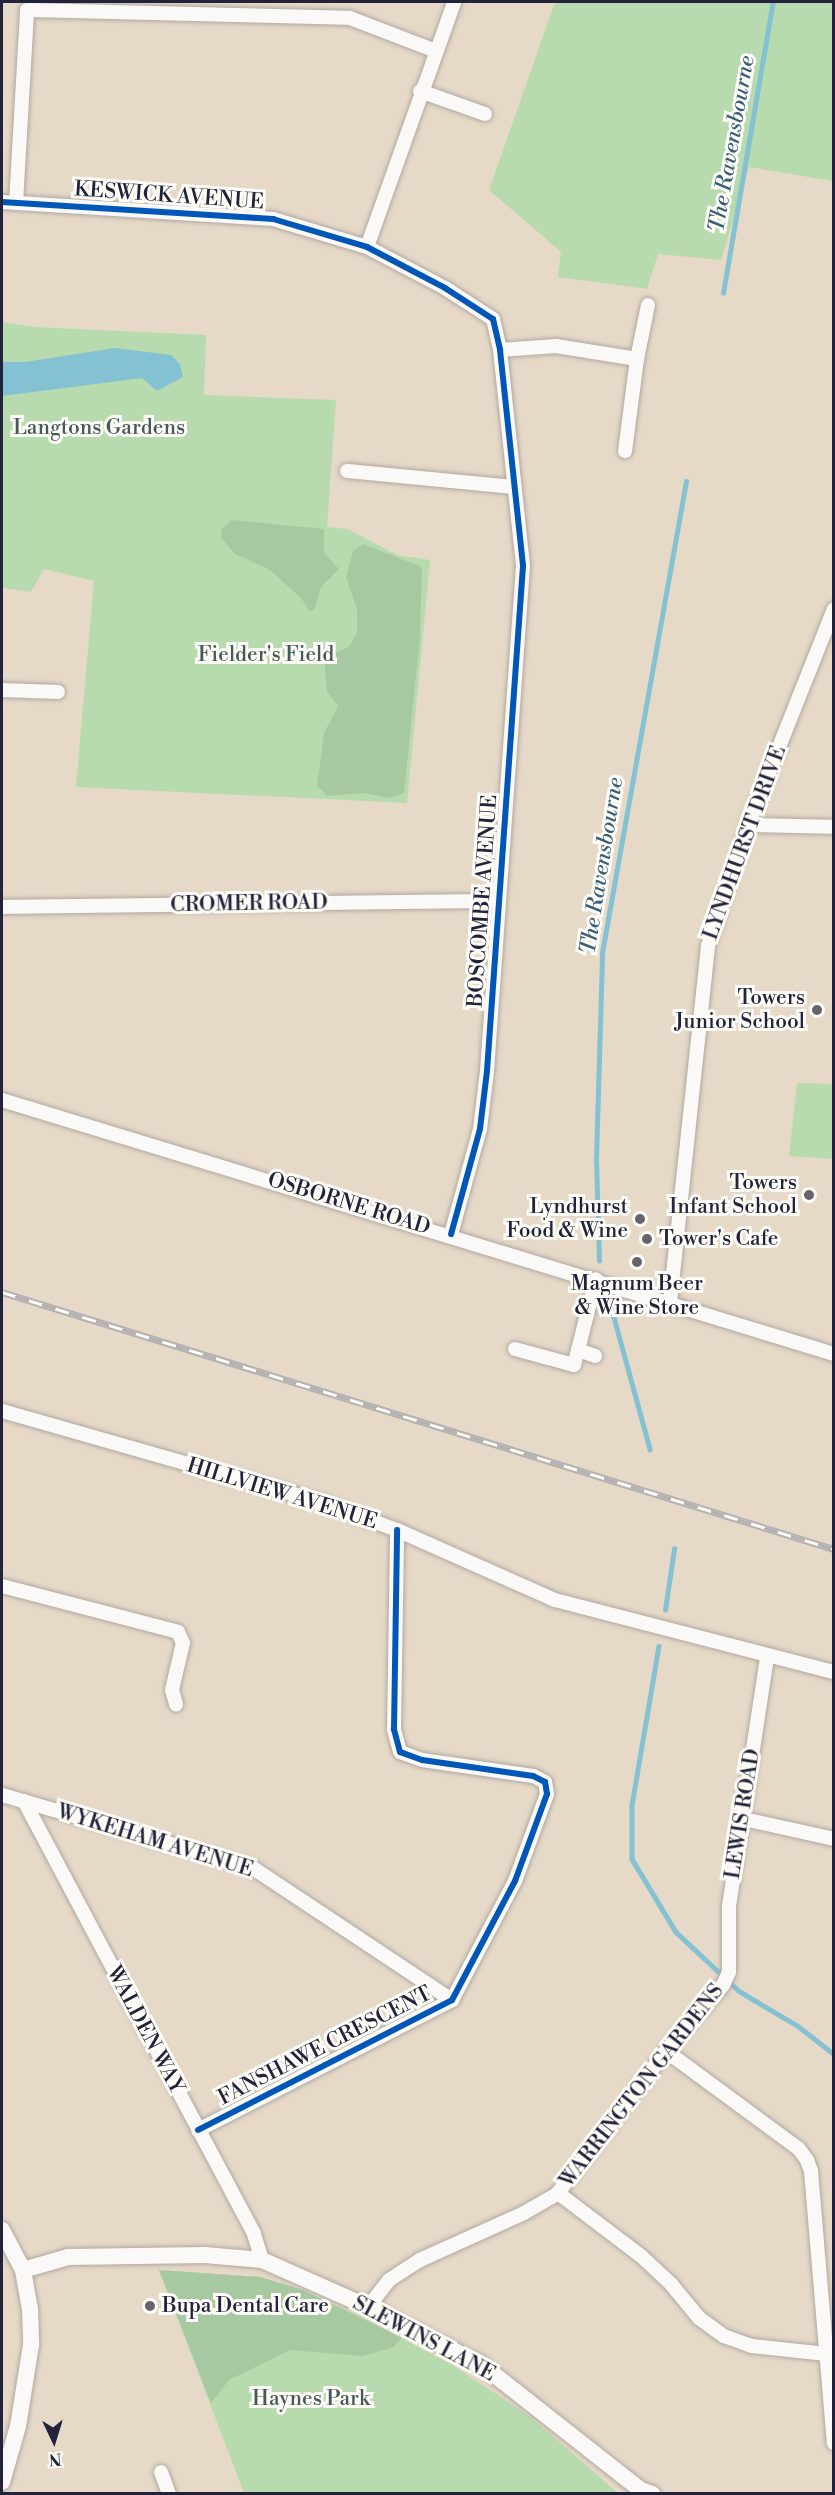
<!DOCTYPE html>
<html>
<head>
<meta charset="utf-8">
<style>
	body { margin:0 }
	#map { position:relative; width:835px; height:2495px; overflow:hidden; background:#e6d9c8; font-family:"Libre Bodoni",serif }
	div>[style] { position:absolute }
	.green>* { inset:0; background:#b7dbae }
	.forest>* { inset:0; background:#a7c9a1 }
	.water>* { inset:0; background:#84c2d3 }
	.stream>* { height:4.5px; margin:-2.25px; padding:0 2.25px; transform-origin:2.25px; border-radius:2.25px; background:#84c2d3 }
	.roads { filter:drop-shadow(0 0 2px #b1a9a0) drop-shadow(0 0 2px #b1a9a0) }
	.minor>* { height:14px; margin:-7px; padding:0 7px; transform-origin:7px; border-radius:7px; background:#fbf9f7 }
	.tertiary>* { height:16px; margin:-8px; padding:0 8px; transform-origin:8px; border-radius:8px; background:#fbf9f7 }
	.rail>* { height:7px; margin-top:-3.5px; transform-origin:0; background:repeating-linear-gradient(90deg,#fdfcf7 0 14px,#b3b1b2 0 28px); box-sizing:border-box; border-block:2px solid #b3b1b2 }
	.cycleway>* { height:6px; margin:-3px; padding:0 3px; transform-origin:3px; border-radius:3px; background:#0057b8 }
	.dots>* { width:16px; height:16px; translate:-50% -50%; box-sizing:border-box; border:3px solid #fdfcf7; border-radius:50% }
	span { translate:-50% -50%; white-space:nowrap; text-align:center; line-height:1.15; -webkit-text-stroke:6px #fdfcf7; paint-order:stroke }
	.street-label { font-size:21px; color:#22223b }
	.park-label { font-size:21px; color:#435a57 }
	.poi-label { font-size:21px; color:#22223b }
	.right { translate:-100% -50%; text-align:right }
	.left { translate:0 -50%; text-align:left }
	.water-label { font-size:22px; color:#385e7a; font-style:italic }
	.frame { position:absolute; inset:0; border:3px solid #22223b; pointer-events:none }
	.north { position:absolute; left:24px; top:2411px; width:60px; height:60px; -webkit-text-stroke:4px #fdfcf7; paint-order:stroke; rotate:176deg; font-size:16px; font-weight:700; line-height:24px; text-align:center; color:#22223b }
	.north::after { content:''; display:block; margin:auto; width:21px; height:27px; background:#22223b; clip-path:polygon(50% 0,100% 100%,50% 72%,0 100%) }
</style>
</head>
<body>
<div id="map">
	<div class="green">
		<div style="clip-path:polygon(555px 2px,833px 2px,833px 181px,749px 167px,721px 260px,658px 254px,647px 289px,558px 277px,561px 252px,489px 190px)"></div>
		<div style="clip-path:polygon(2px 322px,34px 327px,206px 335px,204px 395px,336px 400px,327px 527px,347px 529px,397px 555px,430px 560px,407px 803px,76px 787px,94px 581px,44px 569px,31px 592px,2px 588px)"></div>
		<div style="clip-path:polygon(797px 1083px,833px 1084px,833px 1159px,789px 1156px)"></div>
		<div style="clip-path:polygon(159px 2270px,260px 2277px,303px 2290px,363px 2318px,451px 2364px,529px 2416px,618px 2493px,244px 2493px)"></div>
	</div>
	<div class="forest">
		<div style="clip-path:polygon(232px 520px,324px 529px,324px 553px,339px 569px,321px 587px,315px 608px,310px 612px,301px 598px,270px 570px,235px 554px,221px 538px,222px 529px)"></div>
		<div style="clip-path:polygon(363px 544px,422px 567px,420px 637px,404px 793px,389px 798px,363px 793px,327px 796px,317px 785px,324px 733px,338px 706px,327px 692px,324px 657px,349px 647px,357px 632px,357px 609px,346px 577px,353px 551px)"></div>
		<div style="clip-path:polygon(159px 2270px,260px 2277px,303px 2290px,402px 2338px,392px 2348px,362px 2356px,290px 2350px,229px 2380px,211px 2403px)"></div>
	</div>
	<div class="water">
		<div style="clip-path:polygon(115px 348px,171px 355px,180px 364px,183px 377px,157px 391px,142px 378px,2px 396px,2px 362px,25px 362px)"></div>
	</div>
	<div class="stream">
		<div style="left:723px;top:293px;width:295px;rotate:-80.3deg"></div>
		<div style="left:599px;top:1261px;width:102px;rotate:-91.7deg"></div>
		<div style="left:596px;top:1159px;width:206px;rotate:-88.3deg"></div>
		<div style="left:602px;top:953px;width:479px;rotate:-79.9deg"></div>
		<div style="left:609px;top:1299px;width:156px;rotate:74.7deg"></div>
		<div style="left:665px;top:1610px;width:62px;rotate:-81.6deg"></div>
		<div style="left:659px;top:1646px;width:161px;rotate:99.6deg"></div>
		<div style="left:632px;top:1805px;width:54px;rotate:90deg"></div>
		<div style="left:632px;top:1859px;width:85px;rotate:58.9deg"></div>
		<div style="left:676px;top:1932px;width:86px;rotate:43.1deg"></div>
		<div style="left:739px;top:1991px;width:69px;rotate:30.7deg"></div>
		<div style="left:798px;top:2026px;width:46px;rotate:37.9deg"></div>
	</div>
	<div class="roads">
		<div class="minor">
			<div style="left:420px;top:91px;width:69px;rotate:19.5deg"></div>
			<div style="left:2px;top:202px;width:272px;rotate:3.6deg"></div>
			<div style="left:273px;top:219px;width:98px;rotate:16.6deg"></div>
			<div style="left:367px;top:247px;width:88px;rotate:27.7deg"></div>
			<div style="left:445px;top:288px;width:57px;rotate:32.9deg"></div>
			<div style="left:493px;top:319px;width:32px;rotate:77deg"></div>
			<div style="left:500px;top:350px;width:217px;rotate:83.9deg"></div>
			<div style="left:523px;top:566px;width:506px;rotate:94.08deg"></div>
			<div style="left:487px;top:1071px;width:58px;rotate:96.9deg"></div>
			<div style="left:480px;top:1129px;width:109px;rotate:105.4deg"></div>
			<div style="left:16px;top:203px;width:193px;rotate:-86.7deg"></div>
			<div style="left:27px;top:10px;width:323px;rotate:1.4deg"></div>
			<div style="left:350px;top:18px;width:92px;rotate:21deg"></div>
			<div style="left:367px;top:247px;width:260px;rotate:-70.4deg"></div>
			<div style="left:500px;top:350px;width:56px;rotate:-4.1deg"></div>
			<div style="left:556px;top:346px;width:82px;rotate:9.1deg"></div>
			<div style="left:637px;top:359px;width:93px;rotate:97.4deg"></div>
			<div style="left:637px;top:359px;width:55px;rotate:-78.5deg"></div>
			<div style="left:347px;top:471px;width:168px;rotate:5.5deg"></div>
			<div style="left:2px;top:690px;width:56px;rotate:2deg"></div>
			<div style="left:748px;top:825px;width:86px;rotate:1.3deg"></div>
			<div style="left:2px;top:907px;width:495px;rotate:-0.7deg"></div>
			<div style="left:2px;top:1100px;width:870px;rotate:16.98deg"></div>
			<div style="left:670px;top:1302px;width:358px;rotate:-83.9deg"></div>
			<div style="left:708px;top:946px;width:127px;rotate:-71.7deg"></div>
			<div style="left:748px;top:825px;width:232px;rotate:-68.3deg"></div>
			<div style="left:515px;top:1349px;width:61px;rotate:15.2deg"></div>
			<div style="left:574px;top:1365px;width:16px;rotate:-75deg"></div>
			<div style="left:578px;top:1350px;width:18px;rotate:19deg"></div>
			<div style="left:578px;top:1350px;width:73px;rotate:-75.8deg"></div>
			<div style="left:2px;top:1411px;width:333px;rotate:15.9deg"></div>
			<div style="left:322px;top:1502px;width:80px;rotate:20.5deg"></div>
			<div style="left:397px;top:1530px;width:173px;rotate:23.9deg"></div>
			<div style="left:555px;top:1600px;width:288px;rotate:14.5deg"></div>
			<div style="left:2px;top:1586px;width:182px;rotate:14.6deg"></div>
			<div style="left:178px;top:1632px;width:12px;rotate:66deg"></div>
			<div style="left:183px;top:1643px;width:48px;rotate:103.2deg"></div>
			<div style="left:172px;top:1690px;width:15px;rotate:74deg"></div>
			<div style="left:2px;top:1795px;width:261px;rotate:16.2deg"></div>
			<div style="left:253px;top:1868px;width:239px;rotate:33.6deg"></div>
			<div style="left:24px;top:1801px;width:490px;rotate:62deg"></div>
			<div style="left:254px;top:2234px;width:27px;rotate:73deg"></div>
			<div style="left:744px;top:1819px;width:92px;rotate:12.5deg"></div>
			<div style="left:666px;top:2051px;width:165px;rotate:36.4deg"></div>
			<div style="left:799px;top:2149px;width:14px;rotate:54deg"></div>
			<div style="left:807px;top:2160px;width:12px;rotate:70deg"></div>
			<div style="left:811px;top:2171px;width:273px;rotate:85.2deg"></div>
			<div style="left:198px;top:2130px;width:285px;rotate:-27.1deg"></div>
			<div style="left:452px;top:2000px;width:135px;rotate:-62.1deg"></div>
			<div style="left:515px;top:1881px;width:93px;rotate:-69.8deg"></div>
			<div style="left:547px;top:1794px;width:12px;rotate:-99deg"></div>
			<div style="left:545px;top:1782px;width:13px;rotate:-153deg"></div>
			<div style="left:533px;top:1776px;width:112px;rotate:-171.8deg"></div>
			<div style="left:422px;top:1760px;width:23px;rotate:-160deg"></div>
			<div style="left:400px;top:1752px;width:24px;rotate:-105deg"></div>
			<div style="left:394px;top:1729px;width:199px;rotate:-89.1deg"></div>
			<div style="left:558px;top:2193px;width:104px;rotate:37.2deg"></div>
			<div style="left:641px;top:2256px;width:41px;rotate:43deg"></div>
			<div style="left:671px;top:2284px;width:44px;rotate:50.5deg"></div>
			<div style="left:699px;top:2318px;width:31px;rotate:36deg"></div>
			<div style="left:724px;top:2336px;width:30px;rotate:20deg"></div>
			<div style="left:752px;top:2346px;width:75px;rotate:6.1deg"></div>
			<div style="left:368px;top:2307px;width:34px;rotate:-52deg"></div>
			<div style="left:389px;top:2280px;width:37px;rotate:-33deg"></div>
			<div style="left:420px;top:2260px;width:114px;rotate:-24.3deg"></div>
			<div style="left:524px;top:2213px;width:39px;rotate:-30deg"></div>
			<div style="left:558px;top:2193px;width:178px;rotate:-52.7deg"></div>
			<div style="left:666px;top:2051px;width:87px;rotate:-49.2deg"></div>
			<div style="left:723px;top:1985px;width:14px;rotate:-65deg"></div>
			<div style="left:729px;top:1972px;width:66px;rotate:-90deg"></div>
			<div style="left:729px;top:1906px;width:252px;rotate:-81.3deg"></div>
			<div style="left:161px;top:2472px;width:23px;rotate:70deg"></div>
		</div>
		<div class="tertiary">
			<div style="left:2px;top:2230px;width:45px;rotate:62.3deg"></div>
			<div style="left:23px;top:2270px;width:40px;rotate:80deg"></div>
			<div style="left:30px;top:2309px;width:36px;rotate:88deg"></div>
			<div style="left:31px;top:2345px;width:82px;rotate:99.1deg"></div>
			<div style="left:18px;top:2426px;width:58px;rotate:105.9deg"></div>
			<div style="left:23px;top:2270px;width:47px;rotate:-16.1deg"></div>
			<div style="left:68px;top:2257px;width:137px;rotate:-0.8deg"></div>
			<div style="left:205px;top:2255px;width:57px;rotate:5deg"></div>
			<div style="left:262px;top:2260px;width:116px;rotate:23.9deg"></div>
			<div style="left:368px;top:2307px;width:128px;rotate:27deg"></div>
			<div style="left:482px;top:2365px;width:202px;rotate:38.2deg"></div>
			<div style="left:641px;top:2490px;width:12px;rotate:20deg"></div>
		</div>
	</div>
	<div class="rail">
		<div style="left:2px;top:1292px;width:871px;rotate:17.17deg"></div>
	</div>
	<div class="cycleway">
		<div style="left:2px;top:202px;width:272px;rotate:3.6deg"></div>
		<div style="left:273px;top:219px;width:98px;rotate:16.6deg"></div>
		<div style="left:367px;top:247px;width:88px;rotate:27.7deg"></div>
		<div style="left:445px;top:288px;width:57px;rotate:32.9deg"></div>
		<div style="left:493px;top:319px;width:32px;rotate:77deg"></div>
		<div style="left:500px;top:350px;width:217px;rotate:83.9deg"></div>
		<div style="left:523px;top:566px;width:506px;rotate:94.08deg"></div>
		<div style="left:487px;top:1071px;width:58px;rotate:96.9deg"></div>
		<div style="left:480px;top:1129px;width:109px;rotate:105.4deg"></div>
		<div style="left:198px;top:2130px;width:285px;rotate:-27.1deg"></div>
		<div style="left:452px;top:2000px;width:135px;rotate:-62.1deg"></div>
		<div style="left:515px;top:1881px;width:93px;rotate:-69.8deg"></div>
		<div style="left:547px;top:1794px;width:12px;rotate:-99deg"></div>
		<div style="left:545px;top:1782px;width:13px;rotate:-153deg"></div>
		<div style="left:533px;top:1776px;width:112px;rotate:-171.8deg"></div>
		<div style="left:422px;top:1760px;width:23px;rotate:-160deg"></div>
		<div style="left:400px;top:1752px;width:24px;rotate:-105deg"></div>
		<div style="left:394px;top:1729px;width:199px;rotate:-89.1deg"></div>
	</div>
	<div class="dots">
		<div style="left:817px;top:1010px;background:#67626c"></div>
		<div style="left:809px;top:1195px;background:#67626c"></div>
		<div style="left:640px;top:1219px;background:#67626c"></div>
		<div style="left:647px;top:1239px;background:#67626c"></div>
		<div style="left:637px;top:1262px;background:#67626c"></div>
		<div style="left:150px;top:2306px;background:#67626c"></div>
	</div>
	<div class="street-label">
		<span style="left:169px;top:196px;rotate:4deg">KESWICK AVENUE</span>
		<span style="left:745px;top:843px;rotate:-70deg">LYNDHURST DRIVE</span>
		<span style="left:483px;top:901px;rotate:-86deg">BOSCOMBE AVENUE</span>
		<span style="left:249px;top:904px;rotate:-1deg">CROMER ROAD</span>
		<span style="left:349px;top:1204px;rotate:17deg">OSBORNE ROAD</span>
		<span style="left:282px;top:1494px;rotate:17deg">HILLVIEW AVENUE</span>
		<span style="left:743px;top:1814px;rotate:-81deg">LEWIS ROAD</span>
		<span style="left:155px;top:1841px;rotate:17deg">WYKEHAM AVENUE</span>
		<span style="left:145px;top:2030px;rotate:62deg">WALDEN WAY</span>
		<span style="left:325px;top:2046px;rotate:-27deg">FANSHAWE CRESCENT</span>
		<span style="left:642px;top:2086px;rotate:-52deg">WARRINGTON GARDENS</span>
		<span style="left:424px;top:2339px;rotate:28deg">SLEWINS LANE</span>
	</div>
	<div class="park-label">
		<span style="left:99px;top:428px">Langtons Gardens</span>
		<span style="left:266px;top:655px">Fielder's Field</span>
		<span style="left:311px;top:2399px">Haynes Park</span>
	</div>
	<div class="poi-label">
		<span class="right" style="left:805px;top:1010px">Towers<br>Junior School</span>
		<span class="right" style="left:797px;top:1195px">Towers<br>Infant School</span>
		<span class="right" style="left:628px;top:1219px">Lyndhurst<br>Food &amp; Wine</span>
		<span class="left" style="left:659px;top:1239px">Tower's Cafe</span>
		<span style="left:637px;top:1296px">Magnum Beer<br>&amp; Wine Store</span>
		<span class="left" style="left:162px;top:2306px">Bupa Dental Care</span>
	</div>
	<div class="water-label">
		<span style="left:732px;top:144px;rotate:-80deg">The Ravensbourne</span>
		<span style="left:602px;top:866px;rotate:-81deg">The Ravensbourne</span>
	</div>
	<div class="frame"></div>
	<div class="north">N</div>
</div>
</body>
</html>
